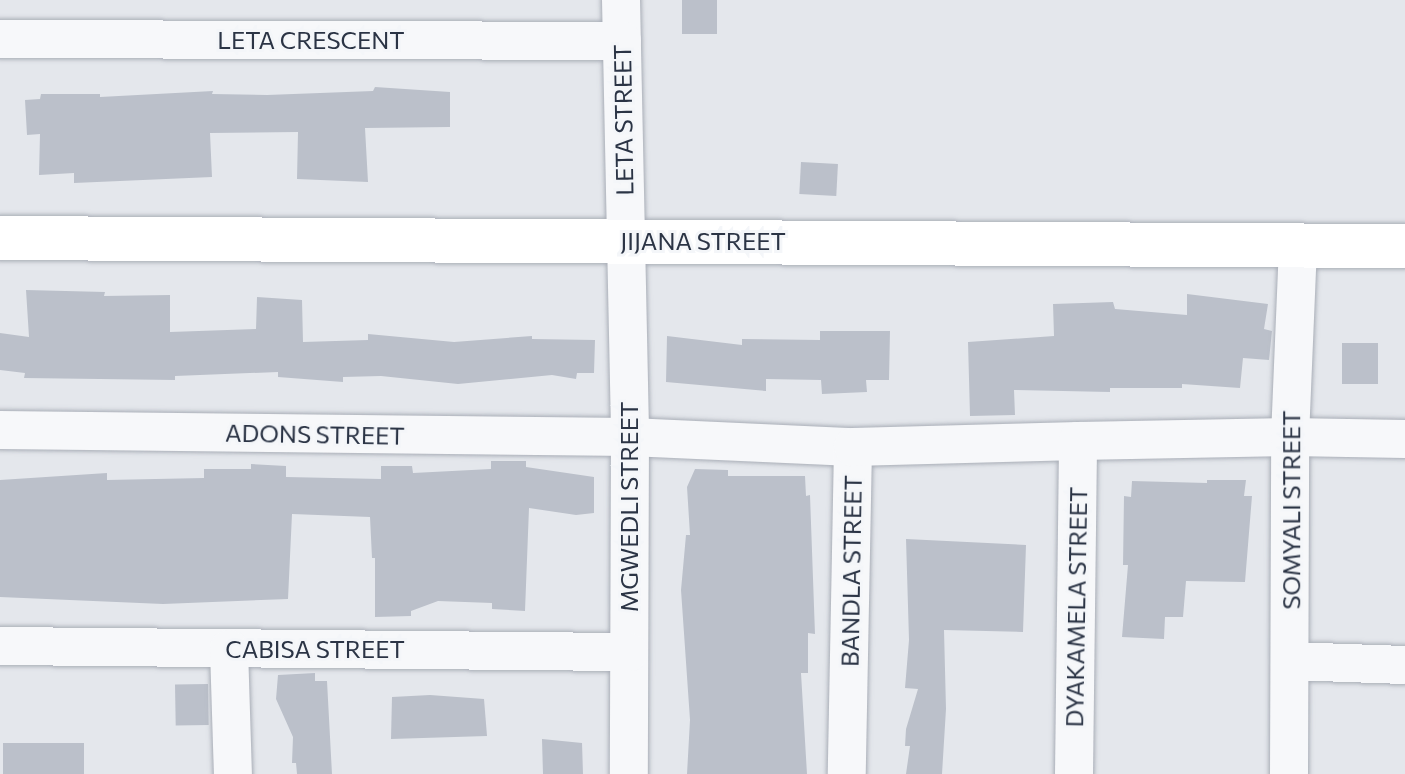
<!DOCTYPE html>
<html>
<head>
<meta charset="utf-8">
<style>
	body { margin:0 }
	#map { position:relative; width:1405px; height:774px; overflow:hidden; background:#e4e7ec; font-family:Commissioner,sans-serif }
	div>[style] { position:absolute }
	.building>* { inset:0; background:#bbc0ca; transform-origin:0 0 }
	.roads { filter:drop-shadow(0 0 2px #a9aeb7) drop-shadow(0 0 2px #a9aeb7) }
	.street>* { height:38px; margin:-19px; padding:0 19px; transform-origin:19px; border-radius:19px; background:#f7f8fa }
	.secondary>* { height:44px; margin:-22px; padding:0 22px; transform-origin:22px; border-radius:22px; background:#fff }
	span { translate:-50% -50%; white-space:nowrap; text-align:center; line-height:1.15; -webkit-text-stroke:6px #f4f6f9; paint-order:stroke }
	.street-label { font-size:24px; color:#2b3445 }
</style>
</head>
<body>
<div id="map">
	<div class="building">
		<div style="left:682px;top:0;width:35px;height:34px"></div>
		<div style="clip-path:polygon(375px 87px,450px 92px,450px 127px,365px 128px,368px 182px,297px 179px,298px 132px,210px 133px,212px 177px,74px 183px,74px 173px,39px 175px,40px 134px,27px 135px,25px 100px,40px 99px,41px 94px,100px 94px,100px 97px,213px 91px,212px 94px,267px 95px,373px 91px)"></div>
		<div style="left:801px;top:162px;width:37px;height:32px;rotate:3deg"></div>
		<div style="clip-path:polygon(26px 290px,105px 292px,104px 296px,170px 295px,170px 332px,256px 329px,257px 297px,302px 300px,303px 342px,368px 340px,368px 334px,454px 342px,532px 336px,532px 339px,595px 340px,594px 373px,577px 373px,576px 379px,552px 375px,458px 384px,381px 376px,343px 377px,343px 382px,278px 377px,278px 372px,175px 376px,175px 380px,24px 378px,25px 373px,0 370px,0 333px,29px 337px)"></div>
		<div style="clip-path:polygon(1187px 294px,1268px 304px,1264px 329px,1272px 331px,1269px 360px,1243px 358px,1240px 388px,1182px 384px,1182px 388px,1110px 388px,1110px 392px,1014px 390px,1015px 415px,970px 416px,968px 342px,1054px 336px,1053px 304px,1113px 302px,1115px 309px,1187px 315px)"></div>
		<div style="clip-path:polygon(820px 331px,890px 331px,889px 380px,866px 380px,867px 392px,822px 394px,821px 380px,766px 379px,766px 391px,666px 382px,667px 336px,742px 345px,742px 339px,820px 340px)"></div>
		<div style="left:1342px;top:343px;width:36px;height:41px"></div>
		<div style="clip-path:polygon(491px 461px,526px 461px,526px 467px,594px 477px,594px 513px,576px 515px,529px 508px,525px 611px,492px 609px,492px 603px,438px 601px,411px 611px,411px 616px,375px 617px,375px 558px,372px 558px,370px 517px,292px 514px,288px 599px,163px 604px,0 597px,0 480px,107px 473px,107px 480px,204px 478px,204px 469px,251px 469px,251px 464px,286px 466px,286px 477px,381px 479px,381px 466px,412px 466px,413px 473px,491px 469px)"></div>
		<div style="clip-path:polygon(695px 469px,728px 470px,728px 476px,805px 476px,806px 496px,810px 495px,815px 634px,808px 633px,808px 673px,801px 673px,807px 774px,687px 774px,690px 720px,681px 590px,686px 535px,690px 535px,687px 487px)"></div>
		<div style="clip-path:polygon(1207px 480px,1246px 480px,1244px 496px,1252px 496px,1245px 582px,1186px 581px,1183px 617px,1165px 617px,1164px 639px,1122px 637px,1128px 565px,1123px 565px,1124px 496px,1131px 497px,1132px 481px,1207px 483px)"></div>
		<div style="clip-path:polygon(906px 539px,1026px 545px,1023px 632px,944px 630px,946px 709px,942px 774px,906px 774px,910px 746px,905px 746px,906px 729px,918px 689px,905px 688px,909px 640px)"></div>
		<div style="clip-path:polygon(315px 673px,315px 681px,327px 681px,332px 774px,297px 774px,296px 763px,292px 763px,293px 737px,276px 699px,278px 675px)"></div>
		<div style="left:208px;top:684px;width:41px;height:33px;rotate:89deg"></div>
		<div style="clip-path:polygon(430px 695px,484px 699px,487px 736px,391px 739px,392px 697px)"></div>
		<div style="clip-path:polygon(542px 739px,582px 743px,583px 774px,543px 774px)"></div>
		<div style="left:3px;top:743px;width:81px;height:31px"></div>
	</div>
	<div class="roads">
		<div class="street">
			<div style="left:621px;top:0;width:437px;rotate:88.8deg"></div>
			<div style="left:630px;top:437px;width:337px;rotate:90.2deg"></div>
			<div style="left:0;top:39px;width:622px;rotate:0.18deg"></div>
			<div style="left:0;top:430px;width:630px;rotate:0.64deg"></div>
			<div style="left:630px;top:437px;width:223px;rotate:2.6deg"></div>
			<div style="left:853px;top:447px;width:327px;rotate:91.1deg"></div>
			<div style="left:853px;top:447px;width:225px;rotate:-1.5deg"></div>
			<div style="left:0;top:646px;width:629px;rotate:0.55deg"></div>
			<div style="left:229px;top:649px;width:125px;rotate:88.2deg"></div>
			<div style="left:1290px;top:661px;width:115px;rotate:2deg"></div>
			<div style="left:1074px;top:774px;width:333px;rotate:-89.3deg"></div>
			<div style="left:1078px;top:441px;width:212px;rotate:-1.1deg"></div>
			<div style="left:1290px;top:437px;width:115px;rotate:1deg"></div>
			<div style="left:1289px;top:774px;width:337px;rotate:-89.8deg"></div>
			<div style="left:1290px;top:437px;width:192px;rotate:-87.6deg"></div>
		</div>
		<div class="secondary">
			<div style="left:0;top:238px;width:1405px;rotate:0.33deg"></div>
		</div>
	</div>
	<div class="street-label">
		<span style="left:311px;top:40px">LETA CRESCENT</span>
		<span style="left:623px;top:120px;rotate:-91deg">LETA STREET</span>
		<span style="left:703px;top:241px">JIJANA STREET</span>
		<span style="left:315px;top:434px;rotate:1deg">ADONS STREET</span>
		<span style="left:629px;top:507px;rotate:-90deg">MGWEDLI STREET</span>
		<span style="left:1291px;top:510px;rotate:-90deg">SOMYALI STREET</span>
		<span style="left:851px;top:571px;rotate:-89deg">BANDLA STREET</span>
		<span style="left:1076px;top:607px;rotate:-89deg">DYAKAMELA STREET</span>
		<span style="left:315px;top:649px">CABISA STREET</span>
	</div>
</div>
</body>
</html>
